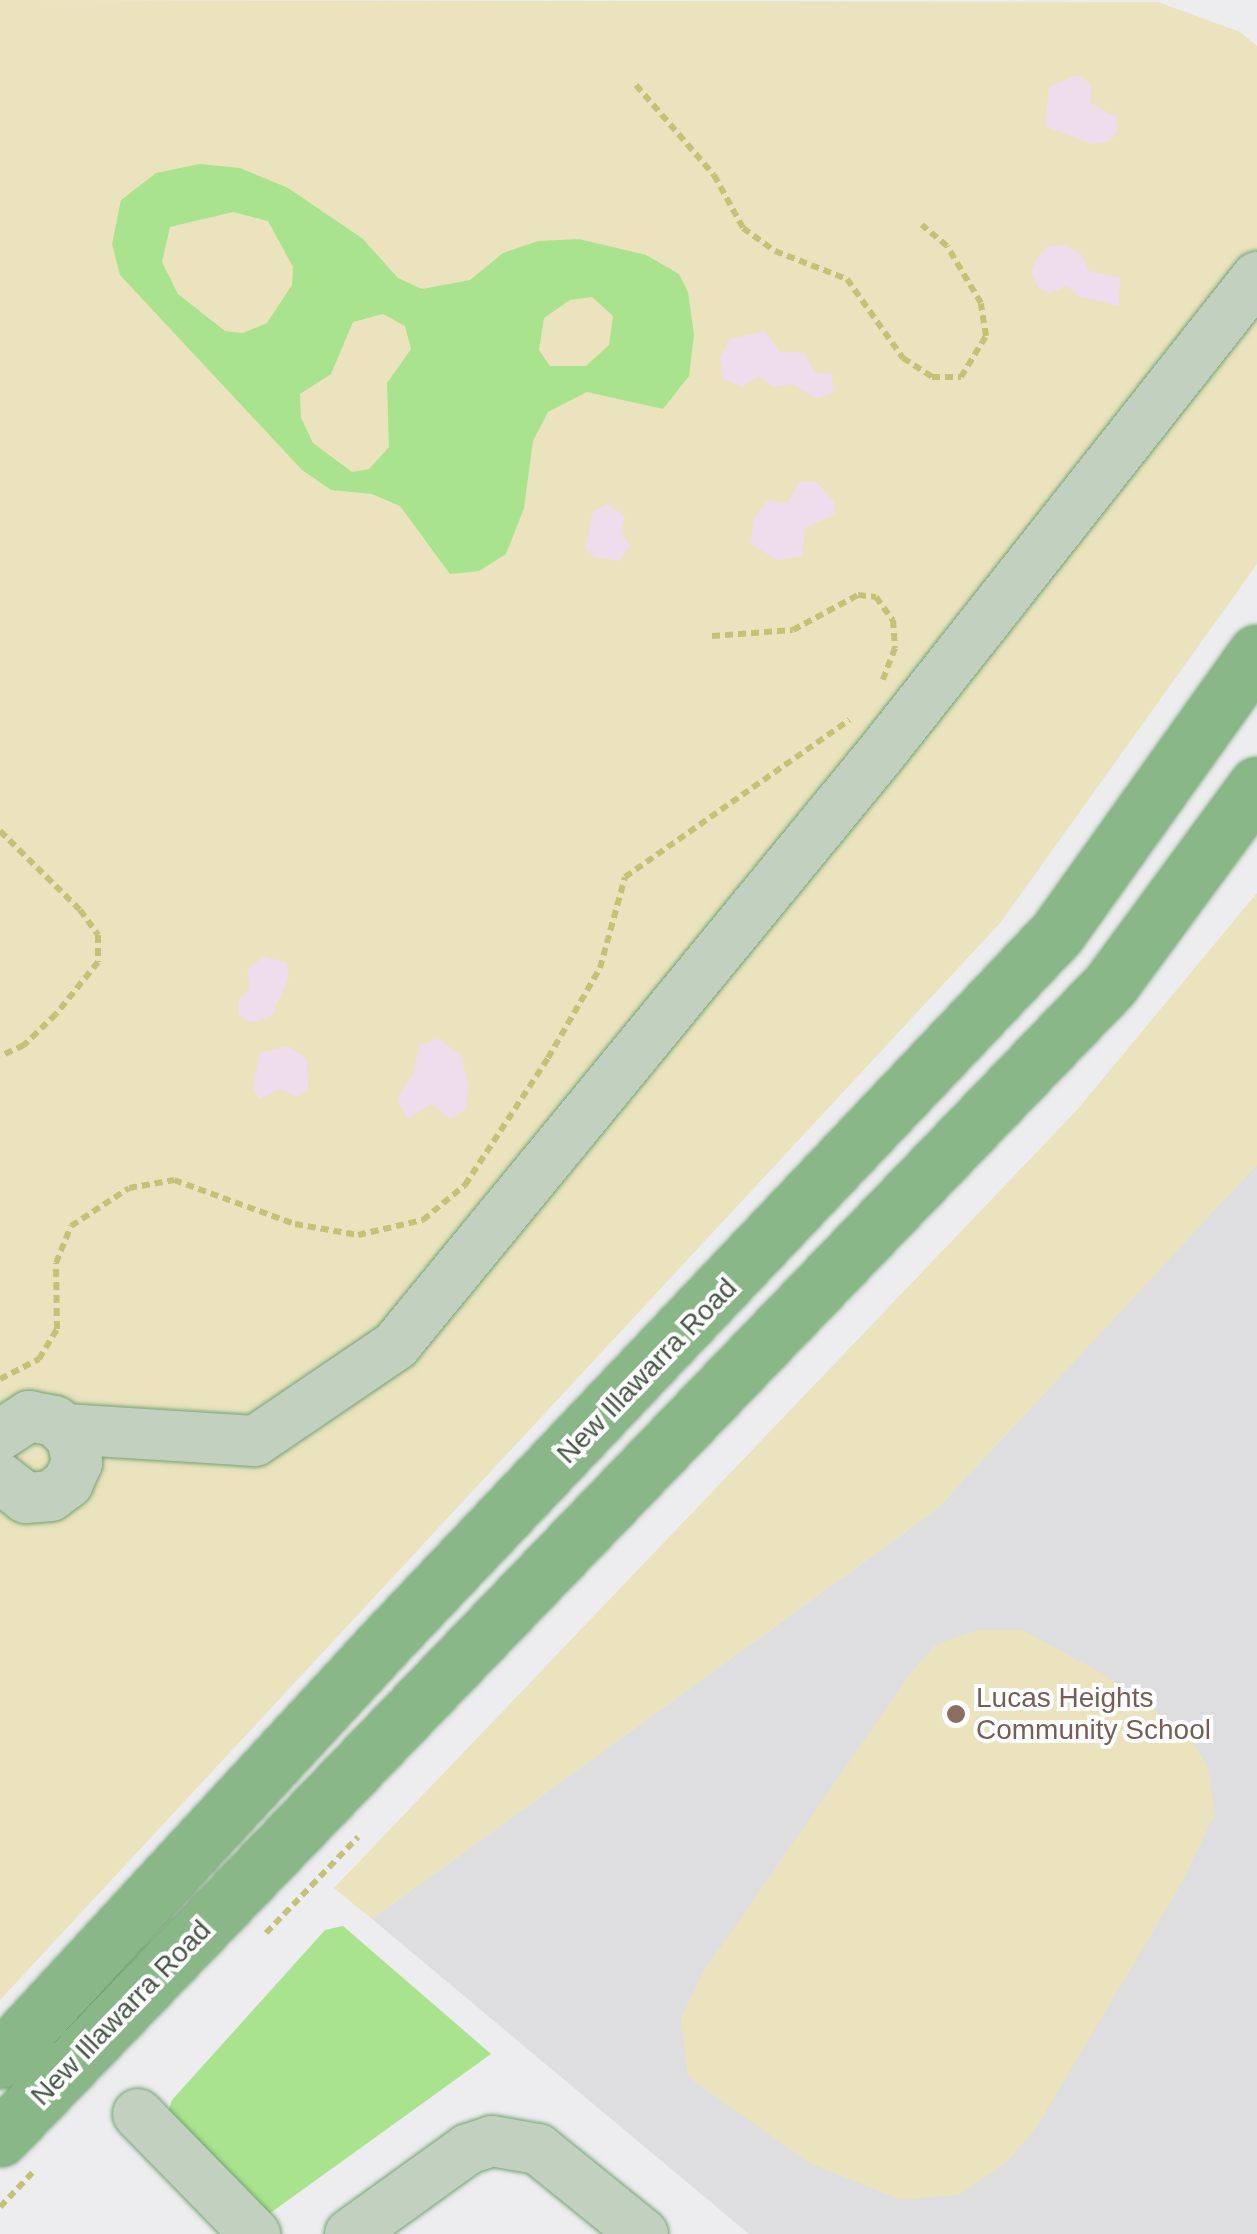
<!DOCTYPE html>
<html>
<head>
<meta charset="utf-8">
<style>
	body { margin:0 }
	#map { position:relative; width:1257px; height:2234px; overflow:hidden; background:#edecef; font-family:Arial,sans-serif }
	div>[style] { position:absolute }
	.education>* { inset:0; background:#dedde0 }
	.green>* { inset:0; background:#eae3bd }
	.sand>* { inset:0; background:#efdded }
	.water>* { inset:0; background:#aae38e }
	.path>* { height:6px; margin-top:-3px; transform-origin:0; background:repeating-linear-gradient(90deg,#c4c278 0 8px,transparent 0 13px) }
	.roads { filter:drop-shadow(0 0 2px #74a373) drop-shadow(0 0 2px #74a373) }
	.minor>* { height:50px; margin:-25px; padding:0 25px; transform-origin:25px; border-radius:25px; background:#c2d0c0 }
	.highway>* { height:55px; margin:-27.5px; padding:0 27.5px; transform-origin:27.5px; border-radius:27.5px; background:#89b788 }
	.dots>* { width:28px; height:28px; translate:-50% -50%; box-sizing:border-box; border:5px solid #fff; border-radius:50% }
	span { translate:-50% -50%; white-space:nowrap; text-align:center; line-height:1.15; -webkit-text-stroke:8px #fff; paint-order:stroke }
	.street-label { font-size:28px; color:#475746 }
	.education-label { font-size:28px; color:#785e54 }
	.left { translate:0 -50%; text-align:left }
</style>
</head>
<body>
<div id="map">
	<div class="education">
		<div style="clip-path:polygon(1257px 1164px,1257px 2234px,749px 2234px,372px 1919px,937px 1509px)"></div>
	</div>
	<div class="green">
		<div style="clip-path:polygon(0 0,1158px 2px,1240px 32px,1257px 46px,1257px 564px,1001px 922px,0 2000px)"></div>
		<div style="clip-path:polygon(1257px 893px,1257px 1165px,937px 1509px,372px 1919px,334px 1888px,1076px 1111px)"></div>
		<div style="clip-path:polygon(977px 1630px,1022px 1630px,1100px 1672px,1188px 1734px,1209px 1770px,1214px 1815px,1184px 1879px,1035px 2130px,1005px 2163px,959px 2195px,901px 2200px,811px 2164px,688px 2077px,681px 2018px,703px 1972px,912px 1671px,935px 1645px)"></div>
	</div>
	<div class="sand">
		<div style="clip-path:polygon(1077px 75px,1091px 84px,1091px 103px,1116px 117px,1117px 132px,1109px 142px,1092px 144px,1045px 126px,1049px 87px)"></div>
		<div style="clip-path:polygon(1063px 245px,1080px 253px,1089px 271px,1120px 278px,1119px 306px,1079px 296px,1067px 286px,1049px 293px,1038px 288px,1032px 271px,1037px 258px,1047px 247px)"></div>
		<div style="clip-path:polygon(765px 331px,780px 352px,803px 352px,815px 373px,832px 374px,833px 393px,816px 398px,792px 384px,773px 387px,758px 376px,743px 386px,723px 380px,720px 357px,730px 339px)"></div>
		<div style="clip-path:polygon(801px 481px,817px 482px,834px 502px,835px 514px,805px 528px,802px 556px,777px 560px,751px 544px,753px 520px,768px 500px,787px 503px)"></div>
		<div style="clip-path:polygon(608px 504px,625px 516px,621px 532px,630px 546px,619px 561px,594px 557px,585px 548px,593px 511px)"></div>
		<div style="clip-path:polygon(265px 956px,286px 963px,289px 977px,272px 1015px,251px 1023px,239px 1015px,239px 1000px,250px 989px,247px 969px)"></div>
		<div style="clip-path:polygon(438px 1038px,461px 1056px,469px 1086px,465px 1109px,450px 1119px,432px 1104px,407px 1119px,397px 1099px,414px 1072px,419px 1046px)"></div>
		<div style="clip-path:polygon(288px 1046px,307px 1059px,308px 1088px,298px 1097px,279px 1089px,259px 1099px,253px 1087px,260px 1053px)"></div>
	</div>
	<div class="water">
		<div style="clip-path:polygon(evenodd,200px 164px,240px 168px,288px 188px,363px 239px,398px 278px,422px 289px,470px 280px,503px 253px,538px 241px,579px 239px,646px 255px,679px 274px,688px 292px,694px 335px,689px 376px,663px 409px,587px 392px,548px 412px,533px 441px,524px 508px,506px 554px,479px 571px,450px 574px,400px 506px,372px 494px,331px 490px,302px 470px,120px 275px,112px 244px,121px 200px,156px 173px,200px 164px,233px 212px,268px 221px,293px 267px,292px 285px,267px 323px,243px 333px,225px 331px,178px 294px,162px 262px,170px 227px,233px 212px,200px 164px,592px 297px,613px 316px,609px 345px,586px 366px,550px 366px,539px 350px,544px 318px,570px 300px,592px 297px,200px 164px,383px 314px,405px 326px,411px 349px,387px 383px,389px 447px,369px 469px,352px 472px,313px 443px,301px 418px,300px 394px,331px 374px,353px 322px,383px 314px)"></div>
		<div style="clip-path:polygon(343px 1926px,491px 2054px,262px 2219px,165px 2121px,172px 2100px,325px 1930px)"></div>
	</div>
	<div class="path">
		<div style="left:636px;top:85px;width:119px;rotate:49.1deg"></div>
		<div style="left:714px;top:175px;width:60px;rotate:61.3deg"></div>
		<div style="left:743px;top:228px;width:39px;rotate:36deg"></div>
		<div style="left:775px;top:251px;width:77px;rotate:21.3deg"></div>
		<div style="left:847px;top:279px;width:97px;rotate:54.7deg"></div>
		<div style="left:903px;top:358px;width:35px;rotate:33deg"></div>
		<div style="left:932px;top:377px;width:29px"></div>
		<div style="left:961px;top:377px;width:48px;rotate:-58.6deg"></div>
		<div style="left:986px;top:336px;width:33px;rotate:-99deg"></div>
		<div style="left:981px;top:303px;width:66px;rotate:-120.8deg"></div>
		<div style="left:947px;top:246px;width:33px;rotate:-140deg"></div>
		<div style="left:712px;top:636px;width:81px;rotate:-4.2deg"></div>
		<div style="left:793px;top:630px;width:74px;rotate:-28.3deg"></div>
		<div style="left:858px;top:595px;width:18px;rotate:6deg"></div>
		<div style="left:876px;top:597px;width:29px;rotate:54deg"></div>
		<div style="left:893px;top:620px;width:28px;rotate:86deg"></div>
		<div style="left:895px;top:648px;width:34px;rotate:111deg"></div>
		<div style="left:0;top:831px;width:112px;rotate:44.6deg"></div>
		<div style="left:80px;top:910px;width:31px;rotate:54deg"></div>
		<div style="left:98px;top:935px;width:27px;rotate:90deg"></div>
		<div style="left:98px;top:962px;width:67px;rotate:128.9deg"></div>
		<div style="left:56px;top:1014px;width:45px;rotate:135.9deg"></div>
		<div style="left:24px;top:1045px;width:26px;rotate:155deg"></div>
		<div style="left:0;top:1379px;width:44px;rotate:-27.1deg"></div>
		<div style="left:39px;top:1359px;width:35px;rotate:-59deg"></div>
		<div style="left:57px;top:1329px;width:66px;rotate:-90.9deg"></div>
		<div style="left:56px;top:1263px;width:40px;rotate:-68deg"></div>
		<div style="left:71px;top:1226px;width:69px;rotate:-33.2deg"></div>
		<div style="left:129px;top:1188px;width:46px;rotate:-10.1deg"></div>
		<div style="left:174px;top:1180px;width:129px;rotate:20deg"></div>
		<div style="left:295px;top:1224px;width:64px;rotate:9.9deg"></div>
		<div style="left:358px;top:1235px;width:67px;rotate:-13deg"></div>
		<div style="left:423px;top:1220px;width:55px;rotate:-39.8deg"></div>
		<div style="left:465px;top:1185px;width:152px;rotate:-56.8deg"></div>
		<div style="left:548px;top:1058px;width:104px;rotate:-60deg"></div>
		<div style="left:600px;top:968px;width:94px;rotate:-74.6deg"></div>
		<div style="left:625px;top:877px;width:274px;rotate:-35deg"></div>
		<div style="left:266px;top:1933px;width:133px;rotate:-46.2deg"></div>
		<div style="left:0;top:2207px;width:50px;rotate:-46.6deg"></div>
	</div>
	<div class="roads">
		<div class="minor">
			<div style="left:65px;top:1429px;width:190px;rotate:3.6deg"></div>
			<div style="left:255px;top:1441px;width:171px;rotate:-34.2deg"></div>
			<div style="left:396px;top:1345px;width:768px;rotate:-50.65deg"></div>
			<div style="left:883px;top:751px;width:604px;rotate:-51.73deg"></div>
			<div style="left:0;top:1435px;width:35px;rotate:-33deg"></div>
			<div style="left:29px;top:1416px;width:26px;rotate:11deg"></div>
			<div style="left:55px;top:1421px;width:24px;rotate:45deg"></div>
			<div style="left:72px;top:1438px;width:25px;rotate:78deg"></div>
			<div style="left:77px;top:1462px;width:23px;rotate:113deg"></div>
			<div style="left:68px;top:1483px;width:21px;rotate:143deg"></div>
			<div style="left:51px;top:1496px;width:25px;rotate:175deg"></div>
			<div style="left:26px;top:1498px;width:33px;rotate:-142deg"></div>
			<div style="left:138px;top:2114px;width:168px;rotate:45.7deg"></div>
			<div style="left:350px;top:2234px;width:145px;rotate:-35.8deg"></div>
			<div style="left:468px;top:2149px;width:25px;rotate:-18deg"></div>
			<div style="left:492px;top:2141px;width:47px;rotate:9.9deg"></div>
			<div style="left:538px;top:2149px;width:135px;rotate:39deg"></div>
		</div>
		<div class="highway">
			<div style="left:0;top:2060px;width:571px;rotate:-47.34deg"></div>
			<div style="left:387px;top:1640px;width:974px;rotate:-46.54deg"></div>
			<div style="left:1057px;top:933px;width:344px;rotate:-54.5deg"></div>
			<div style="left:0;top:2138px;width:1600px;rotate:-46.09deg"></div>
			<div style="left:1110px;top:985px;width:248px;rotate:-53.7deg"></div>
		</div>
	</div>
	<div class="dots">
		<div style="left:956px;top:1714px;background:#8d6e63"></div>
	</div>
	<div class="street-label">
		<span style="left:647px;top:1371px;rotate:-46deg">New Illawarra Road</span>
		<span style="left:121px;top:2013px;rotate:-46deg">New Illawarra Road</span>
	</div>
	<div class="education-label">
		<span class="left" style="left:976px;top:1714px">Lucas Heights<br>Community School</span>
	</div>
</div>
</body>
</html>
